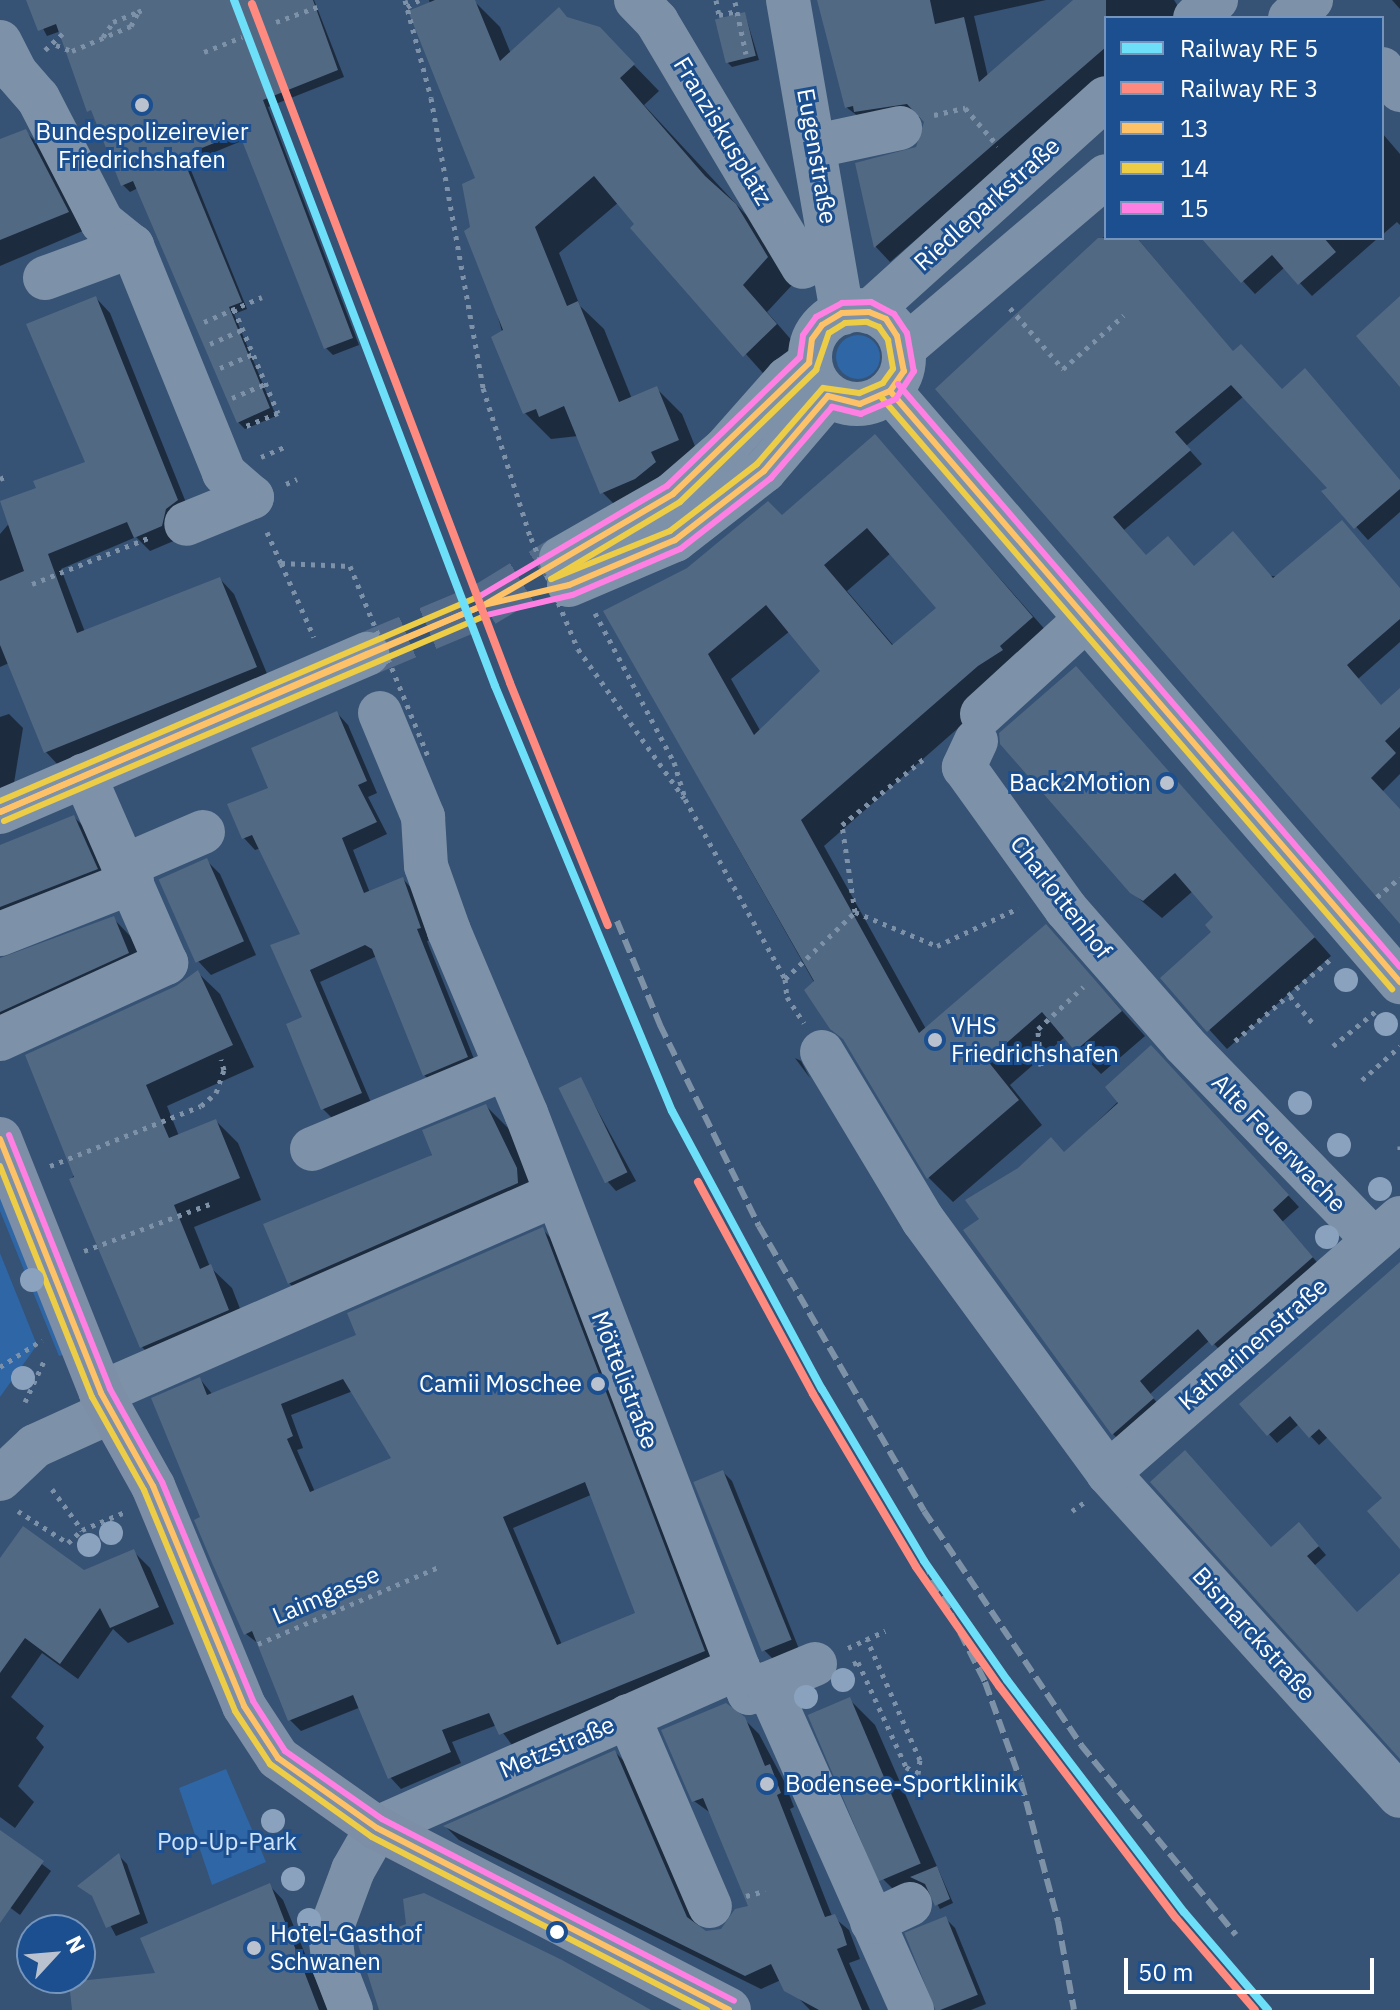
<!DOCTYPE html>
<html>
<head>
<meta charset="utf-8">
<style>
	body { margin:0 }
	#map { position:relative; width:1400px; height:2010px; overflow:hidden; background:#365274; font-family:"IBM Plex Sans",sans-serif }
	div>[style] { position:absolute }
	.green>* { inset:0; background:#2f66a5 }
	.round { border-radius:50% }
	.shadow>* { inset:0; background:#0007 }
	.building>* { inset:0; background:#526984; transform-origin:0 0 }
	.minor-tunnel>* { height:44px; margin-top:-22px; transform-origin:0; background:repeating-linear-gradient(90deg,#546c89 0 44px,transparent 0 66px) }
	.path>* { height:5px; margin-top:-2.5px; transform-origin:0; background:repeating-linear-gradient(90deg,#7d92a8 0 4px,transparent 0 10px) }
	.minor>* { height:44px; margin:-22px; padding:0 22px; transform-origin:22px; border-radius:22px; background:#7d92a8 }
	.minor>.ring { margin:-22px; padding:0; box-sizing:content-box; background:none; border:44px solid #7d92a8; border-radius:50% }
	.major>* { height:44px; margin:-22px; padding:0 22px; transform-origin:22px; border-radius:22px; background:#7d8ea7 }
	.rail>* { height:6px; margin-top:-3px; transform-origin:0; background:repeating-linear-gradient(90deg,#7e92a7 0 14px,transparent 0 20px) }
	.path-bridge>* { height:5px; margin-top:-2.5px; transform-origin:0; background:repeating-linear-gradient(90deg,#7d92a8 0 4px,transparent 0 10px) }
	.bus-1>* { height:6px; margin:-3px; padding:0 3px; transform-origin:3px; border-radius:3px; background:#fdc267 }
	.bus-2>* { height:6px; margin:-3px; padding:0 3px; transform-origin:3px; border-radius:3px; background:#edcd46 }
	.bus-3>* { height:6px; margin:-3px; padding:0 3px; transform-origin:3px; border-radius:3px; background:#ff80e2 }
	.rail-1>* { height:8px; margin:-4px; padding:0 4px; transform-origin:4px; border-radius:4px; background:#6ddff8 }
	.rail-2>* { height:8px; margin:-4px; padding:0 4px; transform-origin:4px; border-radius:4px; background:#ff8a80 }
	.trees>* { width:24px; height:24px; margin:-12px; border-radius:50%; background:#8aa2be }
	.dots>* { width:22px; height:22px; translate:-50% -50%; box-sizing:border-box; border:4px solid #1b4f8f; border-radius:50% }
	span { translate:-50% -50%; white-space:nowrap; text-align:center; line-height:1.15; -webkit-text-stroke:6px #1b4f8f; paint-order:stroke }
	.street-label { font-size:24px; color:#fff }
	.poi-label { font-size:24px; color:#fff }
	.right { translate:-100% -50%; text-align:right }
	.left { translate:0 -50%; text-align:left }
	.park-label { font-size:24px; color:#cfe3fa }
	.legend { position:absolute; left:1104px; top:16px; width:280px; height:224px; box-sizing:border-box; background:#1b4f8f; border:2px solid #7695bc; margin:0; padding:10px 14px; list-style:none; font-size:24px; color:#fff }
	.legend li { display:flex; align-items:center; gap:16px; height:40px }
	.legend b { width:40px; border:2px solid #7695bc }
	.north { position:absolute; left:16px; top:1914px; width:80px; height:80px; box-sizing:border-box; background:#1b4f8f; border:2px solid #7695bc; border-radius:50%; rotate:64deg; font-size:22px; font-weight:700; line-height:32px; text-align:center; color:#fff }
	.north::after { content:''; display:block; margin:auto; width:28px; height:36px; background:#b9c2ce; clip-path:polygon(50% 0,100% 100%,50% 72%,0 100%) }
	.scale { position:absolute; left:1124px; top:1958px; width:250px; height:36px; box-sizing:border-box; border:4px solid #fff; border-top:0; padding-left:10px; font-size:24px; line-height:28px; white-space:nowrap; color:#fff; -webkit-text-stroke:6px #1b4f8f; paint-order:stroke }
</style>
</head>
<body>
<div id="map">
	<div class="green">
		<div class="round" style="left:836px;top:335px;width:44px;height:44px"></div>
		<div style="clip-path:polygon(0 1186px,67px 1354px,59px 1356px,0 1211px)"></div>
		<div style="clip-path:polygon(0 1253px,37px 1345px,0 1397px)"></div>
		<div style="clip-path:polygon(226px 1769px,266px 1862px,212px 1885px,179px 1788px)"></div>
	</div>
	<div class="shadow">
		<div style="clip-path:polygon(28px 0,314px 0,344px 77px,268px 107px,359px 345px,333px 355px,326px 348px,244px 140px,188px 163px,247px 309px,234px 314px,276px 416px,245px 429px,238px 422px,138px 188px,130px 192px,123px 185px,61px 31px,47px 36px)"></div>
		<div style="clip-path:polygon(429px 0,474px 1px,500px 27px,511px 54px,569px 20px,599px 29px,659px 91px,644px 105px,762px 232px,793px 284px,767px 312px,801px 351px,770px 381px,633px 228px,637px 224px,619px 202px,559px 253px,580px 306px,604px 329px,632px 399px,656px 388px,682px 414px,703px 466px,628px 518px,602px 492px,578px 436px,551px 439px,525px 413px,473px 228px,477px 179px)"></div>
		<div style="clip-path:polygon(819px 0,1046px 0,974px 16px,988px 77px,1081px 0,1174px 0,1181px 11px,1172px 18px,1106px 18px,1106px 75px,890px 262px,876px 247px,857px 165px,918px 149px,927px 123px,923px 118px,871px 126px,846px 107px)"></div>
		<div style="clip-path:polygon(1392px 0,1400px 0,1400px 9px)"></div>
		<div style="clip-path:polygon(745px 14px,759px 60px,732px 67px,728px 63px)"></div>
		<div style="clip-path:polygon(25px 131px,43px 149px,85px 230px,0 266px,0 141px)"></div>
		<div style="clip-path:polygon(1382px 133px,1400px 154px,1400px 225px,1397px 222px,1382px 235px)"></div>
		<div style="clip-path:polygon(1106px 235px,1137px 238px,1234px 353px,1400px 481px,1400px 512px,1368px 540px,1324px 491px,1330px 488px,1244px 396px,1186px 446px,1202px 464px,1124px 530px,1147px 557px,1195px 568px,1400px 589px,1400px 642px,1358px 679px,1382px 707px,1400px 703px,1400px 774px,1382px 792px,1400px 811px,1400px 920px,937px 389px)"></div>
		<div style="clip-path:polygon(1203px 238px,1378px 238px,1312px 296px,1285px 267px,1255px 294px)"></div>
		<div style="clip-path:polygon(96px 298px,110px 313px,191px 515px,176px 540px,150px 551px,136px 537px,61px 569px,85px 632px,220px 579px,234px 594px,270px 681px,60px 767px,46px 752px,9px 663px,0 667px,0 534px,39px 489px,88px 464px)"></div>
		<div style="clip-path:polygon(evenodd,875px 437px,1056px 642px,824px 846px,926px 1029px,1046px 927px,1145px 1036px,1101px 1074px,1065px 1037px,1010px 1085px,1042px 1125px,953px 1202px,929px 1178px,850px 1046px,605px 612px,782px 518px,875px 437px,891px 553px,938px 608px,894px 646px,847px 591px,891px 553px,875px 437px,790px 631px,823px 671px,761px 732px,731px 679px,790px 631px)"></div>
		<div style="clip-path:polygon(1094px 687px,1331px 956px,1227px 1049px,1162px 978px,1214px 932px,1216px 918px,1193px 891px,1162px 918px,1131px 892px)"></div>
		<div style="clip-path:polygon(337px 713px,348px 725px,377px 793px,368px 797px,387px 834px,353px 850px,370px 893px,403px 879px,414px 891px,432px 939px,427px 941px,478px 1069px,436px 1086px,424px 1075px,377px 956px,320px 982px,372px 1105px,335px 1121px,323px 1109px,288px 1025px,304px 1018px,303px 935px,261px 848px,255px 850px,244px 838px,270px 789px)"></div>
		<div style="clip-path:polygon(9px 714px,23px 728px,14px 783px,0 789px,0 717px)"></div>
		<div style="clip-path:polygon(74px 817px,92px 835px,114px 887px,0 936px,0 847px)"></div>
		<div style="clip-path:polygon(206px 860px,220px 874px,256px 955px,211px 975px,198px 961px)"></div>
		<div style="clip-path:polygon(113px 918px,131px 937px,145px 971px,0 1019px,0 960px)"></div>
		<div style="clip-path:polygon(198px 973px,220px 994px,254px 1067px,167px 1106px,179px 1136px,216px 1121px,238px 1143px,261px 1200px,194px 1227px,210px 1267px,232px 1288px,249px 1332px,164px 1369px,142px 1347px,71px 1180px,177px 987px)"></div>
		<div style="clip-path:polygon(795px 1058px,801px 1061px,810px 1078px)"></div>
		<div style="clip-path:polygon(1162px 1059px,1299px 1207px,1282px 1222px,1323px 1269px,1225px 1355px,1210px 1340px,1150px 1394px,1163px 1410px,1124px 1445px,1113px 1434px,1064px 1154px)"></div>
		<div style="clip-path:polygon(581px 1080px,636px 1181px,616px 1191px,608px 1182px)"></div>
		<div style="clip-path:polygon(486px 1106px,510px 1130px,540px 1194px,314px 1307px,289px 1283px)"></div>
		<div style="clip-path:polygon(evenodd,542px 1229px,554px 1241px,715px 1662px,512px 1745px,497px 1725px,452px 1742px,461px 1763px,401px 1789px,390px 1777px,361px 1707px,301px 1731px,290px 1720px,259px 1644px,246px 1634px,202px 1518px,200px 1379px,213px 1395px,359px 1336px,542px 1229px,353px 1391px,394px 1459px,315px 1492px,297px 1450px,303px 1448px,291px 1415px,353px 1391px,542px 1229px,593px 1494px,638px 1614px,562px 1645px,513px 1528px,593px 1494px)"></div>
		<div style="clip-path:polygon(1400px 1305px,1400px 1545px,1385px 1498px,1329px 1436px,1319px 1445px,1299px 1424px,1277px 1443px,1242px 1404px)"></div>
		<div style="clip-path:polygon(723px 1472px,732px 1481px,799px 1649px,773px 1659px,764px 1650px)"></div>
		<div style="clip-path:polygon(1307px 1533px,1326px 1555px,1314px 1566px,1357px 1614px,1400px 1576px,1400px 1756px,1272px 1549px)"></div>
		<div style="clip-path:polygon(133px 1551px,150px 1568px,174px 1624px,128px 1643px,113px 1629px,78px 1679px,42px 1653px,11px 1697px,44px 1726px,36px 1738px,44px 1747px,18px 1786px,34px 1802px,15px 1828px,0 1817px,0 1562px,83px 1572px)"></div>
		<div style="clip-path:polygon(849px 1699px,875px 1725px,953px 1903px,940px 1909px,932px 1895px,909px 1905px,883px 1879px)"></div>
		<div style="clip-path:polygon(744px 1719px,759px 1734px,784px 1781px,794px 1807px,790px 1809px,832px 1916px,849px 1930px,860px 1959px,849px 1963px,870px 2010px,810px 2010px,781px 1980px,761px 1989px,459px 1840px,446px 1827px,615px 1752px,629px 1766px,699px 1927px,706px 1933px,722px 1930px,751px 1907px,712px 1814px,694px 1801px)"></div>
		<div style="clip-path:polygon(0 1832px,51px 1871px,20px 1915px,0 1900px)"></div>
		<div style="clip-path:polygon(119px 1856px,127px 1864px,148px 1923px,116px 1936px,96px 1899px,80px 1886px)"></div>
		<div style="clip-path:polygon(269px 1885px,283px 1900px,328px 2010px,74px 2010px,158px 1975px)"></div>
		<div style="clip-path:polygon(946px 1919px,955px 1928px,986px 2004px,971px 2010px,938px 2010px,908px 1935px)"></div>
	</div>
	<div class="building">
		<div style="clip-path:polygon(26px 0,313px 0,338px 70px,263px 100px,353px 338px,324px 349px,239px 133px,182px 156px,242px 302px,229px 307px,270px 408px,237px 423px,133px 181px,121px 186px,91px 110px,87px 112px,56px 24px,38px 31px)"></div>
		<div style="clip-path:polygon(435px 0,475px 0,500px 61px,559px 7px,567px 17px,600px 27px,635px 64px,620px 78px,705px 176px,736px 204px,768px 257px,743px 285px,777px 324px,743px 357px,630px 228px,634px 224px,594px 176px,535px 227px,567px 306px,578px 301px,619px 402px,657px 386px,679px 440px,651px 452px,656px 462px,635px 479px,600px 494px,564px 406px,539px 417px,536px 409px,523px 414px,491px 337px,503px 330px,464px 231px,470px 227px,462px 184px,475px 178px,408px 11px)"></div>
		<div style="clip-path:polygon(817px 0,930px 0,935px 24px,964px 17px,979px 82px,1073px 0,1106px 0,1106px 47px,874px 248px,855px 163px,916px 147px,924px 122px,907px 104px,854px 112px,853px 106px,845px 108px)"></div>
		<div style="left:745px;top:12px;width:45px;height:31px;rotate:76deg"></div>
		<div style="clip-path:polygon(26px 129px,69px 212px,0 240px,0 139px)"></div>
		<div style="clip-path:polygon(1098px 238px,1137px 238px,1233px 351px,1241px 344px,1282px 389px,1305px 368px,1400px 480px,1400px 489px,1354px 529px,1321px 491px,1327px 488px,1231px 385px,1175px 432px,1191px 450px,1113px 517px,1146px 555px,1168px 536px,1194px 566px,1233px 531px,1273px 578px,1342px 520px,1400px 588px,1400px 619px,1347px 665px,1381px 705px,1400px 688px,1400px 727px,1385px 741px,1396px 753px,1371px 778px,1400px 809px,1400px 924px,935px 389px)"></div>
		<div style="clip-path:polygon(1201px 238px,1324px 238px,1336px 252px,1298px 285px,1272px 255px,1241px 283px)"></div>
		<div style="clip-path:polygon(96px 296px,178px 500px,166px 509px,162px 526px,134px 538px,127px 522px,48px 554px,77px 633px,220px 577px,257px 667px,44px 753px,0 645px,0 581px,24px 571px,0 501px,36px 488px,33px 481px,85px 462px,26px 324px)"></div>
		<div style="clip-path:polygon(1400px 296px,1400px 387px,1356px 336px)"></div>
		<div style="clip-path:polygon(evenodd,875px 434px,1033px 617px,1000px 646px,1003px 650px,978px 666px,801px 820px,919px 1033px,1046px 924px,1122px 1011px,1075px 1051px,1042px 1012px,987px 1060px,1019px 1100px,927px 1179px,843px 1039px,830px 1029px,804px 990px,814px 981px,603px 611px,687px 568px,768px 501px,782px 515px,875px 434px,867px 528px,936px 608px,892px 645px,824px 565px,867px 528px,875px 434px,766px 605px,820px 671px,754px 735px,708px 654px,766px 605px)"></div>
		<div style="clip-path:polygon(1076px 666px,1315px 937px,1207px 1032px,1160px 978px,1211px 932px,1205px 925px,1213px 917px,1175px 873px,1143px 901px,1130px 893px,1000px 744px,999px 733px)"></div>
		<div style="clip-path:polygon(337px 711px,367px 781px,358px 785px,377px 822px,342px 838px,364px 893px,403px 877px,421px 928px,417px 929px,468px 1057px,423px 1076px,372px 949px,365px 945px,310px 970px,362px 1093px,321px 1110px,286px 1024px,302px 1017px,270px 945px,300px 934px,252px 835px,242px 839px,227px 804px,268px 788px,251px 748px)"></div>
		<div style="clip-path:polygon(74px 815px,98px 869px,0 907px,0 845px)"></div>
		<div style="left:207px;top:858px;width:91px;height:53px;rotate:66deg"></div>
		<div style="clip-path:polygon(114px 916px,129px 953px,0 1012px,0 958px)"></div>
		<div style="clip-path:polygon(198px 970px,233px 1045px,146px 1085px,169px 1138px,216px 1119px,240px 1178px,174px 1205px,200px 1269px,211px 1264px,229px 1310px,140px 1348px,69px 1179px,74px 1177px,25px 1055px,176px 986px)"></div>
		<div style="clip-path:polygon(1151px 1045px,1289px 1195px,1273px 1210px,1313px 1257px,1212px 1346px,1198px 1329px,1140px 1381px,1154px 1398px,1112px 1435px,963px 1230px,979px 1219px,965px 1200px,1018px 1168px,1051px 1137px,1064px 1152px,1118px 1103px,1105px 1087px)"></div>
		<div style="left:581px;top:1077px;width:106px;height:25px;rotate:64deg"></div>
		<div style="clip-path:polygon(486px 1104px,517px 1168px,518px 1183px,288px 1284px,263px 1224px,432px 1155px,422px 1130px)"></div>
		<div style="clip-path:polygon(evenodd,543px 1227px,705px 1651px,499px 1735px,489px 1713px,442px 1730px,451px 1752px,388px 1779px,353px 1695px,288px 1721px,252px 1631px,244px 1635px,213px 1565px,194px 1520px,200px 1517px,151px 1398px,200px 1377px,207px 1395px,356px 1335px,347px 1313px,543px 1227px,343px 1379px,391px 1458px,310px 1492px,287px 1439px,293px 1436px,281px 1404px,343px 1379px,543px 1227px,585px 1482px,635px 1613px,557px 1645px,503px 1517px,585px 1482px)"></div>
		<div style="clip-path:polygon(1400px 1262px,1400px 1549px,1367px 1511px,1382px 1498px,1319px 1429px,1309px 1438px,1290px 1416px,1267px 1436px,1239px 1404px)"></div>
		<div style="clip-path:polygon(1185px 1450px,1271px 1547px,1299px 1522px,1319px 1546px,1307px 1556px,1357px 1612px,1400px 1573px,1400px 1759px,1150px 1482px)"></div>
		<div style="left:723px;top:1470px;width:183px;height:32px;rotate:68deg"></div>
		<div style="clip-path:polygon(23px 1526px,84px 1570px,134px 1549px,159px 1607px,110px 1628px,100px 1608px,60px 1664px,25px 1638px,0 1673px,0 1558px)"></div>
		<div style="left:850px;top:1697px;width:181px;height:46px;rotate:67deg"></div>
		<div style="clip-path:polygon(726px 1703px,745px 1717px,765px 1766px,770px 1764px,781px 1793px,777px 1795px,825px 1917px,835px 1914px,842px 1929px,847px 1945px,837px 1949px,862px 2010px,819px 2010px,784px 1991px,771px 1964px,745px 1976px,443px 1826px,615px 1750px,687px 1917px,706px 1931px,721px 1929px,735px 1909px,748px 1906px,703px 1798px,692px 1802px,661px 1730px)"></div>
		<div style="clip-path:polygon(0 1830px,44px 1861px,0 1923px)"></div>
		<div style="clip-path:polygon(119px 1853px,140px 1914px,106px 1928px,92px 1896px,77px 1886px)"></div>
		<div style="clip-path:polygon(937px 1866px,950px 1899px,935px 1906px,925px 1884px,910px 1877px)"></div>
		<div style="clip-path:polygon(270px 1883px,319px 2010px,72px 2010px,69px 1982px,155px 1973px,140px 1938px)"></div>
		<div style="clip-path:polygon(424px 1893px,562px 1960px,651px 2010px,379px 2010px,358px 1944px,406px 1924px,403px 1899px)"></div>
		<div style="left:946px;top:1916px;width:85px;height:45px;rotate:68deg"></div>
	</div>
	<div class="minor-tunnel">
		<div style="left:367px;top:654px;width:127px;rotate:-22.7deg"></div>
		<div style="left:484px;top:605px;width:90px;rotate:-31.4deg"></div>
	</div>
	<div class="path">
		<div style="left:405px;top:0;width:101px;rotate:75.1deg"></div>
		<div style="left:431px;top:98px;width:295px;rotate:79.8deg"></div>
		<div style="left:483px;top:388px;width:155px;rotate:72.4deg"></div>
		<div style="left:716px;top:0;width:15px;rotate:79deg"></div>
		<div style="left:719px;top:15px;width:19px;rotate:-12deg"></div>
		<div style="left:735px;top:2px;width:53px;rotate:78.1deg"></div>
		<div style="left:407px;top:7px;width:14px;rotate:-30deg"></div>
		<div style="left:276px;top:22px;width:44px;rotate:-20.1deg"></div>
		<div style="left:103px;top:37px;width:18px;rotate:-56deg"></div>
		<div style="left:113px;top:22px;width:27px;rotate:-22deg"></div>
		<div style="left:56px;top:45px;width:17px;rotate:21deg"></div>
		<div style="left:72px;top:51px;width:64px;rotate:-23deg"></div>
		<div style="left:131px;top:26px;width:16px;rotate:-63deg"></div>
		<div style="left:138px;top:12px;width:9px;rotate:-27deg"></div>
		<div style="left:45px;top:50px;width:26px;rotate:-43deg"></div>
		<div style="left:204px;top:52px;width:41px;rotate:-21.5deg"></div>
		<div style="left:934px;top:115px;width:32px;rotate:-13deg"></div>
		<div style="left:965px;top:108px;width:50px;rotate:49deg"></div>
		<div style="left:1010px;top:308px;width:81px;rotate:49deg"></div>
		<div style="left:1063px;top:369px;width:81px;rotate:-41.5deg"></div>
		<div style="left:234px;top:309px;width:113px;rotate:67.1deg"></div>
		<div style="left:278px;top:413px;width:37px;rotate:158deg"></div>
		<div style="left:204px;top:322px;width:63px;rotate:-23.3deg"></div>
		<div style="left:210px;top:344px;width:35px;rotate:-24deg"></div>
		<div style="left:220px;top:368px;width:36px;rotate:-23deg"></div>
		<div style="left:232px;top:398px;width:36px;rotate:-23deg"></div>
		<div style="left:261px;top:457px;width:28px;rotate:-23deg"></div>
		<div style="left:0;top:479px;width:8px;rotate:-23deg"></div>
		<div style="left:286px;top:484px;width:12px;rotate:-24deg"></div>
		<div style="left:267px;top:532px;width:34px;rotate:66deg"></div>
		<div style="left:281px;top:563px;width:69px;rotate:2.5deg"></div>
		<div style="left:281px;top:563px;width:81px;rotate:66deg"></div>
		<div style="left:32px;top:584px;width:128px;rotate:-21.6deg"></div>
		<div style="left:595px;top:613px;width:169px;rotate:62.1deg"></div>
		<div style="left:674px;top:762px;width:39px;rotate:73deg"></div>
		<div style="left:685px;top:799px;width:206px;rotate:60.9deg"></div>
		<div style="left:785px;top:979px;width:18px;rotate:84deg"></div>
		<div style="left:787px;top:997px;width:31px;rotate:57deg"></div>
		<div style="left:578px;top:649px;width:183px;rotate:54.6deg"></div>
		<div style="left:1377px;top:897px;width:30px;rotate:-40deg"></div>
		<div style="left:855px;top:912px;width:89px;rotate:22.5deg"></div>
		<div style="left:937px;top:946px;width:90px;rotate:-24.9deg"></div>
		<div style="left:785px;top:979px;width:97px;rotate:-43.7deg"></div>
		<div style="left:855px;top:912px;width:88px;rotate:-98.5deg"></div>
		<div style="left:842px;top:825px;width:108px;rotate:-39deg"></div>
		<div style="left:1290px;top:996px;width:35px;rotate:50deg"></div>
		<div style="left:1235px;top:1041px;width:126px;rotate:-40.5deg"></div>
		<div style="left:1333px;top:1046px;width:55px;rotate:-39.1deg"></div>
		<div style="left:1041px;top:1066px;width:37px;rotate:-95deg"></div>
		<div style="left:1038px;top:1029px;width:62px;rotate:-43deg"></div>
		<div style="left:1362px;top:1080px;width:51px;rotate:-41.8deg"></div>
		<div style="left:1400px;top:1146px;width:7px;rotate:90deg"></div>
		<div style="left:50px;top:1166px;width:162px;rotate:-21.7deg"></div>
		<div style="left:201px;top:1106px;width:20px;rotate:-41deg"></div>
		<div style="left:216px;top:1093px;width:24px;rotate:-71deg"></div>
		<div style="left:224px;top:1070px;width:11px;rotate:-105deg"></div>
		<div style="left:84px;top:1251px;width:134px;rotate:-20.5deg"></div>
		<div style="left:0;top:1367px;width:50px;rotate:-32.7deg"></div>
		<div style="left:25px;top:1402px;width:47px;rotate:-65.1deg"></div>
		<div style="left:52px;top:1489px;width:51px;rotate:53.8deg"></div>
		<div style="left:82px;top:1530px;width:47px;rotate:-22.7deg"></div>
		<div style="left:18px;top:1511px;width:59px;rotate:32.6deg"></div>
		<div style="left:68px;top:1543px;width:19px;rotate:-43deg"></div>
		<div style="left:1072px;top:1511px;width:16px;rotate:-35deg"></div>
		<div style="left:258px;top:1644px;width:199px;rotate:-23.1deg"></div>
		<div style="left:848px;top:1648px;width:41px;rotate:-24.7deg"></div>
		<div style="left:853px;top:1664px;width:5px;rotate:-22deg"></div>
		<div style="left:858px;top:1662px;width:115px;rotate:65.4deg"></div>
		<div style="left:906px;top:1767px;width:14px;rotate:30deg"></div>
		<div style="left:918px;top:1774px;width:14px;rotate:-82deg"></div>
		<div style="left:920px;top:1760px;width:132px;rotate:-113.7deg"></div>
		<div style="left:746px;top:1896px;width:20px;rotate:-15deg"></div>
	</div>
	<div class="minor">
		<div style="left:636px;top:0;width:30px;rotate:46deg"></div>
		<div style="left:657px;top:22px;width:285px;rotate:59.2deg"></div>
		<div style="left:788px;top:0;width:318px;rotate:80.2deg"></div>
		<div style="left:1195px;top:18px;width:28px;rotate:-41deg"></div>
		<div style="left:1290px;top:18px;width:28px;rotate:-41deg"></div>
		<div style="left:0;top:42px;width:34px;rotate:63deg"></div>
		<div style="left:15px;top:72px;width:35px;rotate:49deg"></div>
		<div style="left:38px;top:98px;width:140px;rotate:62.7deg"></div>
		<div style="left:102px;top:222px;width:38px;rotate:39deg"></div>
		<div style="left:132px;top:246px;width:245px;rotate:67.9deg"></div>
		<div style="left:224px;top:473px;width:37px;rotate:41deg"></div>
		<div style="left:252px;top:497px;width:71px;rotate:157.8deg"></div>
		<div style="left:1382px;top:69px;width:28px;rotate:49deg"></div>
		<div style="left:816px;top:146px;width:86px;rotate:-12.1deg"></div>
		<div style="left:45px;top:278px;width:93px;rotate:-20.2deg"></div>
		<div class="ring" style="left:810px;top:310px;width:50px;height:50px"></div>
		<div style="left:869px;top:312px;width:319px;rotate:-42.1deg"></div>
		<div style="left:904px;top:348px;width:265px;rotate:-40.4deg"></div>
		<div style="left:890px;top:391px;width:781px;rotate:49.21deg"></div>
		<div style="left:561px;top:558px;width:129px;rotate:-29.7deg"></div>
		<div style="left:673px;top:494px;width:69px;rotate:-40.9deg"></div>
		<div style="left:725px;top:449px;width:94px;rotate:-48.5deg"></div>
		<div style="left:787px;top:379px;width:27px;rotate:-36deg"></div>
		<div style="left:569px;top:585px;width:115px;rotate:-23deg"></div>
		<div style="left:675px;top:540px;width:113px;rotate:-37.8deg"></div>
		<div style="left:764px;top:471px;width:99px;rotate:-49.5deg"></div>
		<div style="left:380px;top:713px;width:113px;rotate:67.5deg"></div>
		<div style="left:423px;top:817px;width:49px;rotate:86.5deg"></div>
		<div style="left:426px;top:866px;width:69px;rotate:70.5deg"></div>
		<div style="left:449px;top:931px;width:198px;rotate:67.1deg"></div>
		<div style="left:526px;top:1113px;width:594px;rotate:69.09deg"></div>
		<div style="left:738px;top:1668px;width:27px;rotate:66deg"></div>
		<div style="left:749px;top:1693px;width:20px;rotate:-27deg"></div>
		<div style="left:767px;top:1684px;width:357px;rotate:66deg"></div>
		<div style="left:982px;top:714px;width:141px;rotate:-42.4deg"></div>
		<div style="left:976px;top:741px;width:29px;rotate:115deg"></div>
		<div style="left:964px;top:767px;width:175px;rotate:54.3deg"></div>
		<div style="left:1066px;top:909px;width:179px;rotate:48.8deg"></div>
		<div style="left:1184px;top:1044px;width:273px;rotate:45.9deg"></div>
		<div style="left:0;top:812px;width:400px;rotate:-23.3deg"></div>
		<div style="left:124px;top:866px;width:86px;rotate:-23.3deg"></div>
		<div style="left:0;top:934px;width:142px;rotate:-21.5deg"></div>
		<div style="left:0;top:1039px;width:183px;rotate:-24.6deg"></div>
		<div style="left:166px;top:963px;width:205px;rotate:-113.6deg"></div>
		<div style="left:822px;top:1052px;width:196px;rotate:59deg"></div>
		<div style="left:923px;top:1220px;width:313px;rotate:53.8deg"></div>
		<div style="left:1108px;top:1473px;width:435px;rotate:47.9deg"></div>
		<div style="left:312px;top:1149px;width:211px;rotate:-22.6deg"></div>
		<div style="left:101px;top:1393px;width:497px;rotate:-23.6deg"></div>
		<div style="left:1108px;top:1473px;width:388px;rotate:-41.1deg"></div>
		<div style="left:0;top:1479px;width:48px;rotate:-43.3deg"></div>
		<div style="left:35px;top:1446px;width:82px;rotate:-24.4deg"></div>
		<div style="left:767px;top:1684px;width:52px;rotate:-22.6deg"></div>
		<div style="left:628px;top:1716px;width:207px;rotate:66.7deg"></div>
		<div style="left:872px;top:1922px;width:42px;rotate:-25.3deg"></div>
		<div style="left:351px;top:2010px;width:47px;rotate:-111.1deg"></div>
		<div style="left:334px;top:1966px;width:34px;rotate:-97deg"></div>
		<div style="left:330px;top:1932px;width:66px;rotate:-69.6deg"></div>
		<div style="left:353px;top:1870px;width:48px;rotate:-60.3deg"></div>
		<div style="left:377px;top:1828px;width:395px;rotate:-23.9deg"></div>
	</div>
	<div class="major">
		<div style="left:0;top:1139px;width:273px;rotate:68.3deg"></div>
		<div style="left:101px;top:1393px;width:107px;rotate:60.8deg"></div>
		<div style="left:153px;top:1486px;width:238px;rotate:67.5deg"></div>
		<div style="left:244px;top:1706px;width:62px;rotate:56.8deg"></div>
		<div style="left:278px;top:1758px;width:121px;rotate:35.3deg"></div>
		<div style="left:377px;top:1828px;width:396px;rotate:27.3deg"></div>
	</div>
	<div class="rail">
		<div style="left:617px;top:921px;width:113px;rotate:67.5deg"></div>
		<div style="left:660px;top:1025px;width:224px;rotate:63.8deg"></div>
		<div style="left:759px;top:1226px;width:329px;rotate:59.9deg"></div>
		<div style="left:924px;top:1511px;width:282px;rotate:56.1deg"></div>
		<div style="left:1081px;top:1745px;width:245px;rotate:50.8deg"></div>
		<div style="left:924px;top:1561px;width:136px;rotate:63.2deg"></div>
		<div style="left:985px;top:1682px;width:106px;rotate:70.2deg"></div>
		<div style="left:1021px;top:1782px;width:144px;rotate:75.1deg"></div>
		<div style="left:1058px;top:1921px;width:90px;rotate:79.8deg"></div>
	</div>
	<div class="path-bridge">
		<div style="left:531px;top:538px;width:121px;rotate:67.1deg"></div>
		<div style="left:350px;top:566px;width:209px;rotate:67.7deg"></div>
	</div>
	<div class="bus-1">
		<div style="left:869px;top:312px;width:18px;rotate:22deg"></div>
		<div style="left:886px;top:319px;width:20px;rotate:57deg"></div>
		<div style="left:897px;top:336px;width:36px;rotate:79deg"></div>
		<div style="left:904px;top:371px;width:24px;rotate:125deg"></div>
		<div style="left:890px;top:391px;width:33px;rotate:157deg"></div>
		<div style="left:860px;top:404px;width:33px;rotate:-166deg"></div>
		<div style="left:828px;top:396px;width:99px;rotate:130.5deg"></div>
		<div style="left:764px;top:471px;width:113px;rotate:142.2deg"></div>
		<div style="left:675px;top:540px;width:115px;rotate:157deg"></div>
		<div style="left:569px;top:585px;width:87px;rotate:166.8deg"></div>
		<div style="left:484px;top:605px;width:219px;rotate:-30.4deg"></div>
		<div style="left:673px;top:494px;width:189px;rotate:-43.9deg"></div>
		<div style="left:809px;top:363px;width:24px;rotate:-83deg"></div>
		<div style="left:812px;top:339px;width:17px;rotate:-54deg"></div>
		<div style="left:822px;top:325px;width:23px;rotate:-31deg"></div>
		<div style="left:842px;top:313px;width:27px;rotate:-2deg"></div>
		<div style="left:890px;top:391px;width:781px;rotate:49.21deg"></div>
		<div style="left:484px;top:605px;width:526px;rotate:156.84deg"></div>
		<div style="left:0;top:812px;width:400px;rotate:-23.3deg"></div>
		<div style="left:367px;top:654px;width:127px;rotate:-22.7deg"></div>
		<div style="left:0;top:1139px;width:273px;rotate:68.3deg"></div>
		<div style="left:101px;top:1393px;width:107px;rotate:60.8deg"></div>
		<div style="left:153px;top:1486px;width:238px;rotate:67.5deg"></div>
		<div style="left:244px;top:1706px;width:62px;rotate:56.8deg"></div>
		<div style="left:278px;top:1758px;width:121px;rotate:35.3deg"></div>
		<div style="left:377px;top:1828px;width:396px;rotate:27.3deg"></div>
	</div>
	<div class="bus-2">
		<div style="left:867px;top:322px;width:13px;rotate:23deg"></div>
		<div style="left:879px;top:327px;width:16px;rotate:55deg"></div>
		<div style="left:888px;top:340px;width:29px;rotate:80deg"></div>
		<div style="left:893px;top:369px;width:17px;rotate:126deg"></div>
		<div style="left:883px;top:383px;width:26px;rotate:157deg"></div>
		<div style="left:859px;top:393px;width:36px;rotate:-172deg"></div>
		<div style="left:823px;top:388px;width:101px;rotate:131deg"></div>
		<div style="left:757px;top:464px;width:110px;rotate:142.4deg"></div>
		<div style="left:670px;top:531px;width:128px;rotate:158deg"></div>
		<div style="left:551px;top:579px;width:150px;rotate:-30.8deg"></div>
		<div style="left:680px;top:502px;width:190px;rotate:-44.1deg"></div>
		<div style="left:816px;top:370px;width:39px;rotate:-71deg"></div>
		<div style="left:829px;top:333px;width:19px;rotate:-32deg"></div>
		<div style="left:845px;top:323px;width:22px;rotate:-3deg"></div>
		<div style="left:882px;top:398px;width:781px;rotate:49.21deg"></div>
		<div style="left:0;top:801px;width:522px;rotate:-23.13deg"></div>
		<div style="left:4px;top:821px;width:525px;rotate:-23.1deg"></div>
		<div style="left:0;top:1166px;width:249px;rotate:68.3deg"></div>
		<div style="left:92px;top:1397px;width:107px;rotate:60.8deg"></div>
		<div style="left:144px;top:1490px;width:239px;rotate:67.6deg"></div>
		<div style="left:235px;top:1711px;width:64px;rotate:56.6deg"></div>
		<div style="left:270px;top:1764px;width:125px;rotate:35.6deg"></div>
		<div style="left:372px;top:1837px;width:377px;rotate:27.3deg"></div>
	</div>
	<div class="bus-3">
		<div style="left:898px;top:384px;width:769px;rotate:49.27deg"></div>
		<div style="left:480px;top:596px;width:217px;rotate:-30.5deg"></div>
		<div style="left:667px;top:486px;width:185px;rotate:-44.1deg"></div>
		<div style="left:800px;top:357px;width:22px;rotate:-82deg"></div>
		<div style="left:803px;top:335px;width:22px;rotate:-54deg"></div>
		<div style="left:816px;top:317px;width:30px;rotate:-28deg"></div>
		<div style="left:842px;top:303px;width:29px;rotate:-2deg"></div>
		<div style="left:871px;top:302px;width:26px;rotate:28deg"></div>
		<div style="left:894px;top:314px;width:23px;rotate:56deg"></div>
		<div style="left:907px;top:333px;width:39px;rotate:80deg"></div>
		<div style="left:914px;top:371px;width:33px;rotate:123deg"></div>
		<div style="left:896px;top:399px;width:38px;rotate:157deg"></div>
		<div style="left:861px;top:414px;width:30px;rotate:-166deg"></div>
		<div style="left:832px;top:407px;width:94px;rotate:130.7deg"></div>
		<div style="left:771px;top:478px;width:115px;rotate:142deg"></div>
		<div style="left:680px;top:549px;width:117px;rotate:156.9deg"></div>
		<div style="left:572px;top:595px;width:87px;rotate:166.8deg"></div>
		<div style="left:9px;top:1135px;width:273px;rotate:68.3deg"></div>
		<div style="left:110px;top:1389px;width:107px;rotate:60.8deg"></div>
		<div style="left:162px;top:1482px;width:237px;rotate:67.4deg"></div>
		<div style="left:253px;top:1701px;width:59px;rotate:57.4deg"></div>
		<div style="left:285px;top:1751px;width:118px;rotate:35deg"></div>
		<div style="left:382px;top:1819px;width:396px;rotate:27.3deg"></div>
	</div>
	<div class="rail-1">
		<div style="left:234px;top:0;width:734px;rotate:69.17deg"></div>
		<div style="left:495px;top:686px;width:460px;rotate:67.4deg"></div>
		<div style="left:672px;top:1111px;width:316px;rotate:61.7deg"></div>
		<div style="left:822px;top:1389px;width:200px;rotate:59.3deg"></div>
		<div style="left:924px;top:1561px;width:145px;rotate:55.1deg"></div>
		<div style="left:1007px;top:1680px;width:292px;rotate:52.7deg"></div>
		<div style="left:1184px;top:1912px;width:129px;rotate:49.4deg"></div>
	</div>
	<div class="rail-2">
		<div style="left:252px;top:4px;width:726px;rotate:69.19deg"></div>
		<div style="left:510px;top:683px;width:261px;rotate:68deg"></div>
		<div style="left:698px;top:1182px;width:241px;rotate:61.5deg"></div>
		<div style="left:813px;top:1394px;width:201px;rotate:59.2deg"></div>
		<div style="left:916px;top:1567px;width:145px;rotate:55.1deg"></div>
		<div style="left:999px;top:1686px;width:292px;rotate:52.7deg"></div>
		<div style="left:1176px;top:1918px;width:121px;rotate:49.3deg"></div>
	</div>
	<div class="trees">
		<div style="left:1346px;top:980px"></div>
		<div style="left:1386px;top:1024px"></div>
		<div style="left:1300px;top:1103px"></div>
		<div style="left:1339px;top:1145px"></div>
		<div style="left:1380px;top:1189px"></div>
		<div style="left:1327px;top:1237px"></div>
		<div style="left:32px;top:1280px"></div>
		<div style="left:23px;top:1378px"></div>
		<div style="left:111px;top:1533px"></div>
		<div style="left:89px;top:1545px"></div>
		<div style="left:843px;top:1680px"></div>
		<div style="left:806px;top:1697px"></div>
		<div style="left:273px;top:1821px"></div>
		<div style="left:293px;top:1879px"></div>
		<div style="left:309px;top:1920px"></div>
	</div>
	<div class="dots">
		<div style="left:142px;top:105px;background:#b9c2ce"></div>
		<div style="left:1167px;top:783px;background:#b9c2ce"></div>
		<div style="left:935px;top:1040px;background:#b9c2ce"></div>
		<div style="left:598px;top:1384px;background:#b9c2ce"></div>
		<div style="left:767px;top:1784px;background:#b9c2ce"></div>
		<div style="left:557px;top:1932px;background:#fff"></div>
		<div style="left:254px;top:1948px;background:#b9c2ce"></div>
	</div>
	<div class="street-label">
		<span style="left:723px;top:131px;rotate:59deg">Franziskusplatz</span>
		<span style="left:817px;top:156px;rotate:80deg">Eugenstraße</span>
		<span style="left:987px;top:204px;rotate:-42deg">Riedleparkstraße</span>
		<span style="left:1061px;top:897px;rotate:52deg">Charlottenhof</span>
		<span style="left:1279px;top:1143px;rotate:46deg">Alte Feuerwache</span>
		<span style="left:1253px;top:1344px;rotate:-41deg">Katharinenstraße</span>
		<span style="left:625px;top:1380px;rotate:69deg">Möttelistraße</span>
		<span style="left:326px;top:1595px;rotate:-23deg">Laimgasse</span>
		<span style="left:1254px;top:1634px;rotate:48deg">Bismarckstraße</span>
		<span style="left:557px;top:1747px;rotate:-23deg">Metzstraße</span>
	</div>
	<div class="poi-label">
		<span style="left:142px;top:146px">Bundespolizeirevier<br>Friedrichshafen</span>
		<span class="right" style="left:1151px;top:783px">Back2Motion</span>
		<span class="left" style="left:951px;top:1040px">VHS<br>Friedrichshafen</span>
		<span class="right" style="left:582px;top:1384px">Camii Moschee</span>
		<span class="left" style="left:785px;top:1784px">Bodensee-Sportklinik</span>
		<span class="left" style="left:270px;top:1948px">Hotel-Gasthof<br>Schwanen</span>
	</div>
	<div class="park-label">
		<span style="left:227px;top:1842px">Pop-Up-Park</span>
	</div>
	<ul class="legend">
	<li><b style="height:10px;background:#6ddff8"></b>Railway RE 5</li>
	<li><b style="height:10px;background:#ff8a80"></b>Railway RE 3</li>
	<li><b style="height:10px;background:#fdc267"></b>13</li>
	<li><b style="height:10px;background:#edcd46"></b>14</li>
	<li><b style="height:10px;background:#ff80e2"></b>15</li>
	</ul>
	<div class="north">N</div>
	<div class="scale">50 m</div>
</div>
</body>
</html>
